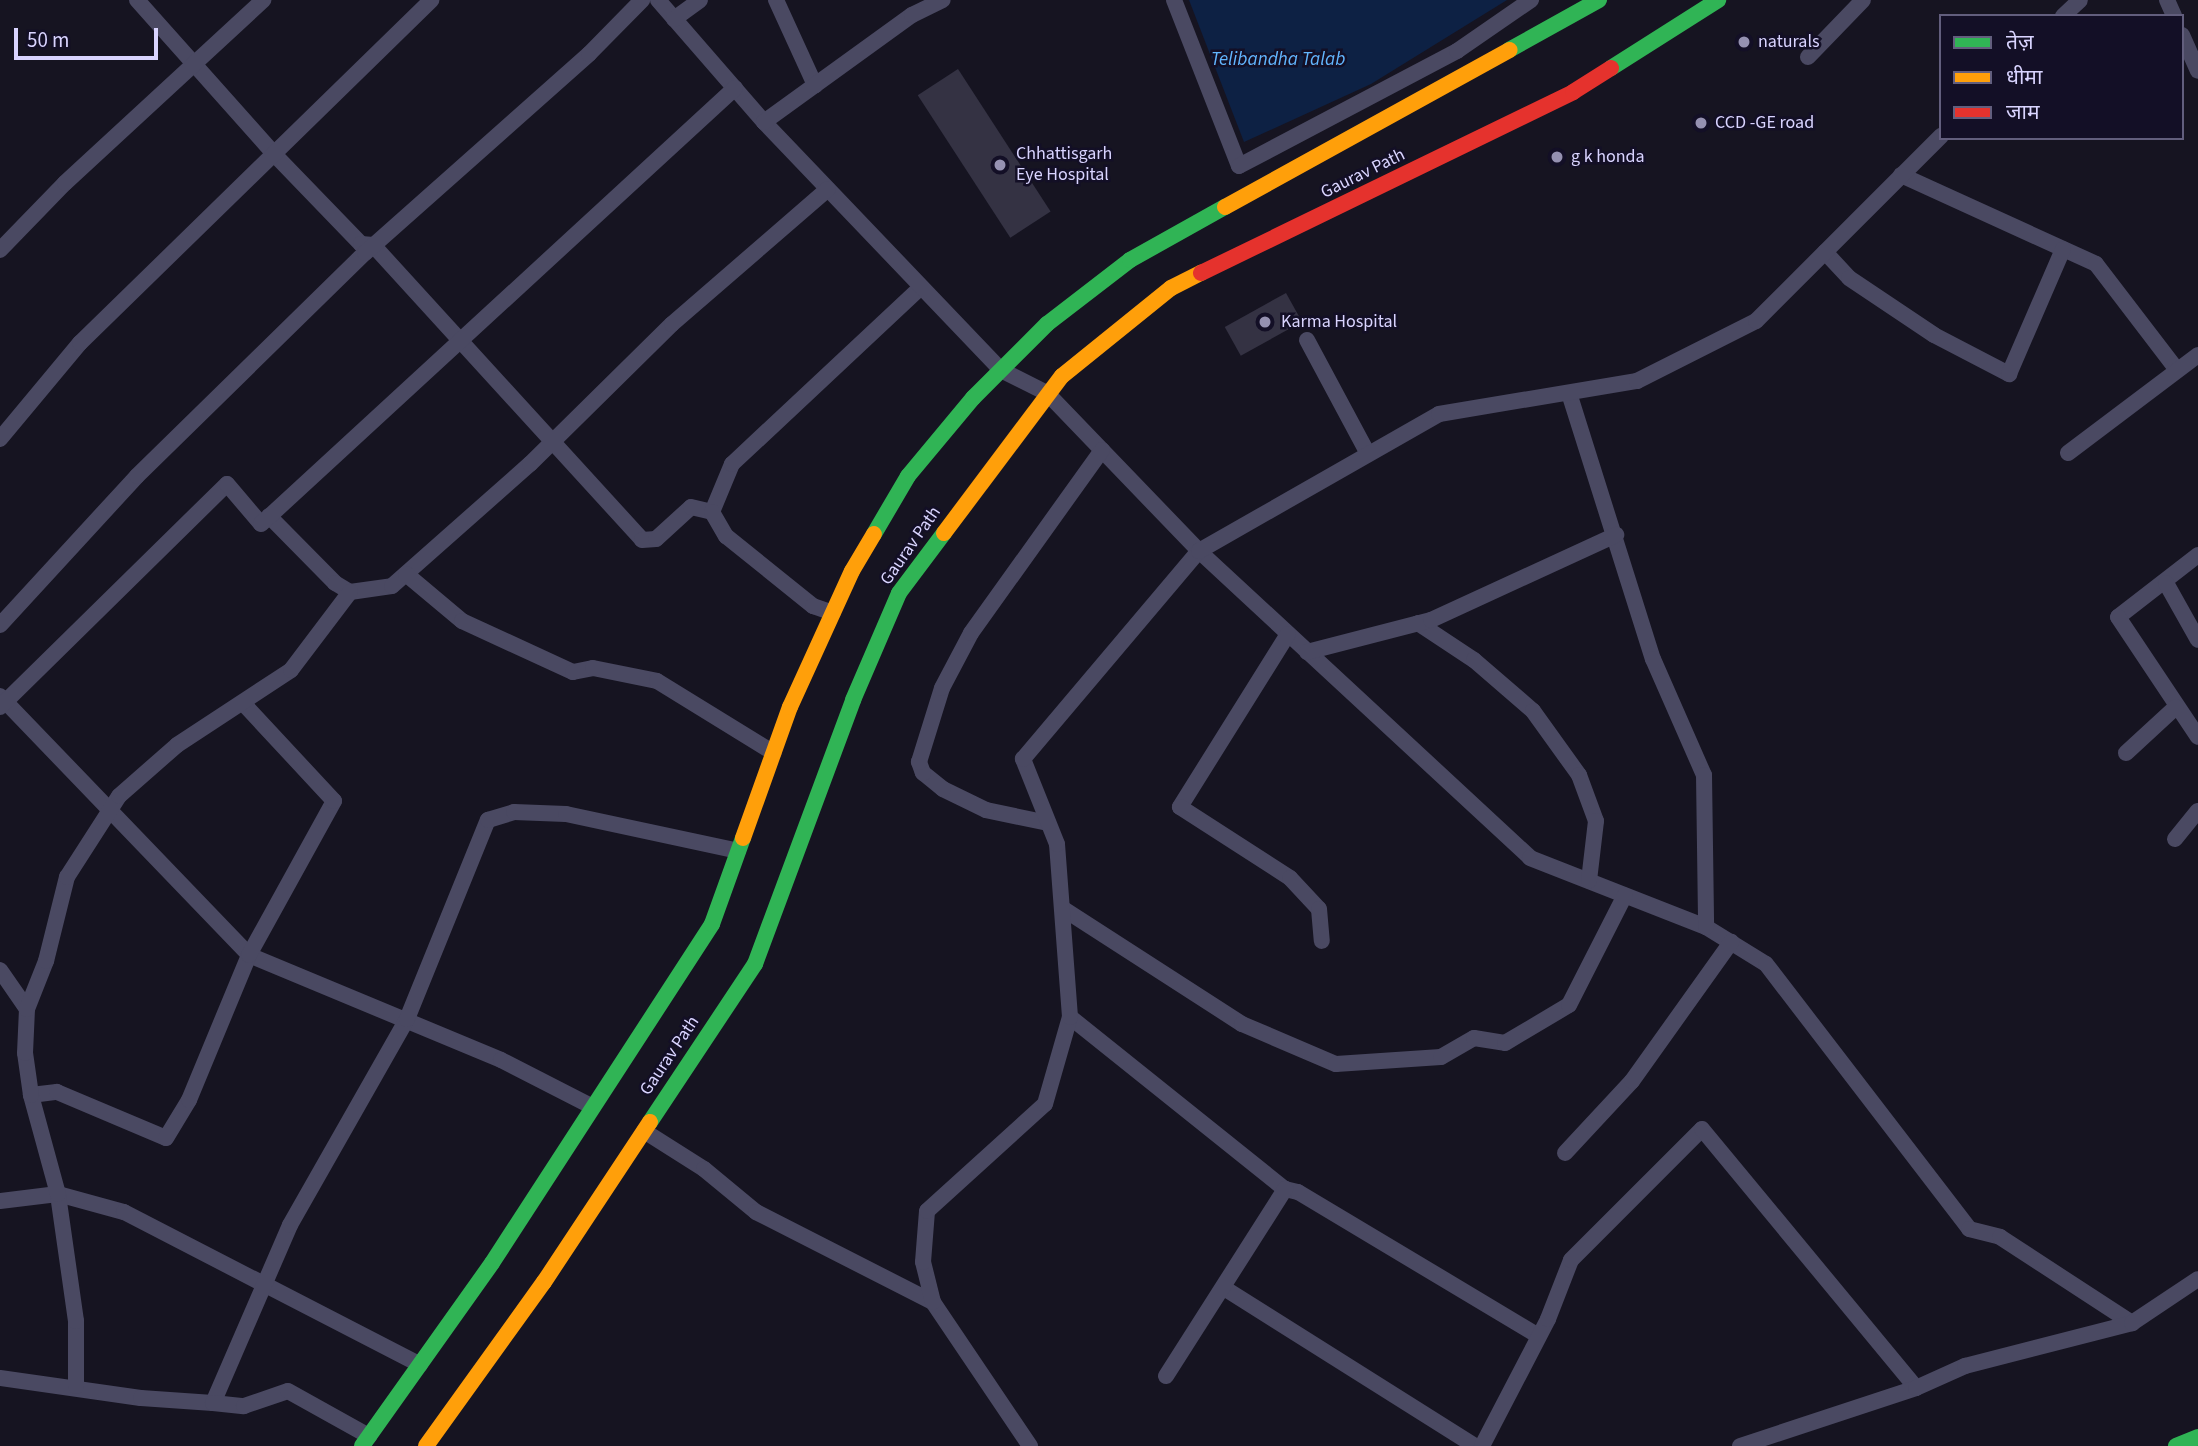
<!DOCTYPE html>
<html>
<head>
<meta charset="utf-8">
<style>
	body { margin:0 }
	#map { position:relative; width:2198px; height:1446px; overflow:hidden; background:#161421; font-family:"Source Sans 3","Noto Sans Devanagari",sans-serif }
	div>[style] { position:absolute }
	.water>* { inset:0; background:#0d2144 }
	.building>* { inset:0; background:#343243; transform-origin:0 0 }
	.street>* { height:16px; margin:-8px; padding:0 8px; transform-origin:8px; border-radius:8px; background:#4a4962 }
	.fast>* { height:16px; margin:-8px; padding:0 8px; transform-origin:8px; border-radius:8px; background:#30b455 }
	.slow>* { height:16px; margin:-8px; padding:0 8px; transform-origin:8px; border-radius:8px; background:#ff9f0a }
	.jam>* { height:16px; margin:-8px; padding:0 8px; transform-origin:8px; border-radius:8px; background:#e5322d }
	.dots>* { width:19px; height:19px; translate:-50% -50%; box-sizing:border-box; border:4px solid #130f26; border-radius:50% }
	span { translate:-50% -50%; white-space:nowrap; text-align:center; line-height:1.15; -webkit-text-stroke:5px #130f26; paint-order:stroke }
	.poi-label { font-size:18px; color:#d9d4ff }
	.left { translate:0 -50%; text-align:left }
	.street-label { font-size:18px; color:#d9d4ff }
	.water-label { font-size:19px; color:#62b6ff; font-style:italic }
	.legend { position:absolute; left:1939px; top:14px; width:245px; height:126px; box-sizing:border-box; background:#130f26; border:2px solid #625e7d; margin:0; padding:9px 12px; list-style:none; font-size:21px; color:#d9d4ff }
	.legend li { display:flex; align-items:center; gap:14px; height:35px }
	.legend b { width:35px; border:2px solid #625e7d }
	.scale { position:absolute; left:14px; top:28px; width:144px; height:32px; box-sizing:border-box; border:4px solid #d9d4ff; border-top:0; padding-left:9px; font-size:21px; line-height:24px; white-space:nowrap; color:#d9d4ff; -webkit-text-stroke:5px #130f26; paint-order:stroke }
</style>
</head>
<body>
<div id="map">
	<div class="water">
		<div style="clip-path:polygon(1189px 0,1507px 0,1371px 84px,1244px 142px)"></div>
	</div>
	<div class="building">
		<div style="left:958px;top:69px;width:170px;height:48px;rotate:57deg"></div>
		<div style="left:1286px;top:293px;width:33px;height:70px;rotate:61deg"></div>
	</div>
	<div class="street">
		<div style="left:137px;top:0;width:206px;rotate:48.3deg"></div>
		<div style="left:274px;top:154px;width:125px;rotate:46deg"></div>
		<div style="left:361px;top:244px;width:12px;rotate:5deg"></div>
		<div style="left:373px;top:245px;width:399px;rotate:47.6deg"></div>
		<div style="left:642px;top:540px;width:14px;rotate:-4deg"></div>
		<div style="left:656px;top:539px;width:47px;rotate:-42.4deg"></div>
		<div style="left:691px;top:507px;width:22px;rotate:13deg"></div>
		<div style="left:712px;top:512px;width:52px;rotate:-67.4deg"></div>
		<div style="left:732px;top:464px;width:259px;rotate:-43.1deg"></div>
		<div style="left:658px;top:0;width:162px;rotate:49deg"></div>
		<div style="left:764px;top:122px;width:343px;rotate:46.3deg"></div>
		<div style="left:1001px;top:370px;width:51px;rotate:26.6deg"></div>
		<div style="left:1047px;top:393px;width:219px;rotate:46.1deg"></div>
		<div style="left:1199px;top:551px;width:451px;rotate:42.8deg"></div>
		<div style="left:1530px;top:858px;width:189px;rotate:21.4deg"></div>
		<div style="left:1706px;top:927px;width:70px;rotate:31.7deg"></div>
		<div style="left:1766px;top:964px;width:334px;rotate:52.5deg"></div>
		<div style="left:1969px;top:1229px;width:32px;rotate:14deg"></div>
		<div style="left:2000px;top:1237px;width:158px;rotate:33.1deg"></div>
		<div style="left:776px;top:0;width:94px;rotate:65.4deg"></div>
		<div style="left:1174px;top:0;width:178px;rotate:68.6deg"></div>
		<div style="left:1239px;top:166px;width:246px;rotate:-27.8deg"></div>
		<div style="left:1457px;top:51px;width:90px;rotate:-34.6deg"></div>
		<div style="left:2167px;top:0;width:17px;rotate:66deg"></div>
		<div style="left:2063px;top:16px;width:23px;rotate:-43deg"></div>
		<div style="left:674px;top:19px;width:32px;rotate:-36deg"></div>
		<div style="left:2182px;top:35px;width:39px;rotate:66deg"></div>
		<div style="left:1808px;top:57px;width:79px;rotate:-46deg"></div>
		<div style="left:764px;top:122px;width:183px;rotate:-35.9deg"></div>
		<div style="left:912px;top:15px;width:34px;rotate:-26deg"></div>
		<div style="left:1901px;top:175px;width:214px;rotate:24.5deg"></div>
		<div style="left:2096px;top:264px;width:133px;rotate:52.6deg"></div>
		<div style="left:0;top:250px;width:93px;rotate:-45.9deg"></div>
		<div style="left:65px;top:183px;width:270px;rotate:-42.7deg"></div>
		<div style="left:1825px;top:252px;width:35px;rotate:47deg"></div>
		<div style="left:1849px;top:278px;width:102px;rotate:33.8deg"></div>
		<div style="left:1934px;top:335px;width:85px;rotate:27.5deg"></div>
		<div style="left:2009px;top:374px;width:136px;rotate:-66.6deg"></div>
		<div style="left:1307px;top:340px;width:129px;rotate:61.8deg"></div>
		<div style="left:1569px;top:393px;width:279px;rotate:72.5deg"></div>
		<div style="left:1653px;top:659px;width:127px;rotate:66.3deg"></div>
		<div style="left:1704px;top:775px;width:152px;rotate:89.2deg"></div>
		<div style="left:0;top:439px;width:125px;rotate:-50.2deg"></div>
		<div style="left:80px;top:343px;width:491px;rotate:-44.3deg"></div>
		<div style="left:2068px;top:453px;width:163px;rotate:-37deg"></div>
		<div style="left:712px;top:512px;width:28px;rotate:60deg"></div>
		<div style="left:726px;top:536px;width:112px;rotate:38.8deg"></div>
		<div style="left:813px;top:606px;width:21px;rotate:19deg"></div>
		<div style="left:269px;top:516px;width:94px;rotate:45.4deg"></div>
		<div style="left:335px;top:583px;width:17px;rotate:31deg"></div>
		<div style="left:350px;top:592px;width:42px;rotate:-8.1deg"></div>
		<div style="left:392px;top:586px;width:184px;rotate:-41.5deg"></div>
		<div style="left:530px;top:464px;width:199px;rotate:-44.6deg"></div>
		<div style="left:672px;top:324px;width:206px;rotate:-40.9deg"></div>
		<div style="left:2198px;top:555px;width:101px;rotate:142.2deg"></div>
		<div style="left:2118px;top:617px;width:144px;rotate:56.3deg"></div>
		<div style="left:406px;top:574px;width:73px;rotate:40deg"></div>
		<div style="left:462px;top:621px;width:122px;rotate:24.7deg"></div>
		<div style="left:573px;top:672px;width:20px;rotate:-11deg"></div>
		<div style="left:593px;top:668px;width:65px;rotate:11.5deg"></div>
		<div style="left:657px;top:681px;width:137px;rotate:31.6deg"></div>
		<div style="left:2166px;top:583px;width:65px;rotate:60.7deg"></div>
		<div style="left:1418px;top:623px;width:67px;rotate:33.5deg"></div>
		<div style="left:1474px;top:660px;width:78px;rotate:40.8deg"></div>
		<div style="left:1533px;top:711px;width:79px;rotate:54.3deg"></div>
		<div style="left:1579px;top:775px;width:49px;rotate:69.7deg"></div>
		<div style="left:1596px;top:821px;width:60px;rotate:96.7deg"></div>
		<div style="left:0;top:625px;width:202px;rotate:-47.4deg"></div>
		<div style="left:137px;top:476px;width:319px;rotate:-44.4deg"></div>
		<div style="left:365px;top:253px;width:300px;rotate:-41.6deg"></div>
		<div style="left:589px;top:54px;width:76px;rotate:-45.5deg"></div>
		<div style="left:1288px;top:634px;width:204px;rotate:122deg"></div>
		<div style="left:1180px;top:807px;width:131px;rotate:32.8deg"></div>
		<div style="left:1290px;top:878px;width:42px;rotate:46.9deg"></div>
		<div style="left:1319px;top:909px;width:32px;rotate:85deg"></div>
		<div style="left:1307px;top:652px;width:128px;rotate:-14.5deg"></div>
		<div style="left:1431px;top:620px;width:204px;rotate:-24.7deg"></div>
		<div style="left:0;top:696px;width:359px;rotate:46.1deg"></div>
		<div style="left:249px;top:955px;width:273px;rotate:22.6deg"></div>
		<div style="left:501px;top:1060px;width:103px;rotate:27.1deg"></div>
		<div style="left:0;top:707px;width:318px;rotate:-44.5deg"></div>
		<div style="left:227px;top:484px;width:52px;rotate:49.6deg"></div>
		<div style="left:261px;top:524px;width:644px;rotate:-42.61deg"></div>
		<div style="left:2126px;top:753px;width:68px;rotate:-42.6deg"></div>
		<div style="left:1048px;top:823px;width:63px;rotate:-168.2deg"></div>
		<div style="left:986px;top:810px;width:48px;rotate:-154deg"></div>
		<div style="left:943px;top:789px;width:26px;rotate:-141deg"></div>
		<div style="left:923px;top:773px;width:12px;rotate:-110deg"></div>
		<div style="left:919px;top:762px;width:77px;rotate:-72.7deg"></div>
		<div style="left:942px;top:688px;width:62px;rotate:-62.2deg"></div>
		<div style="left:971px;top:633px;width:225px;rotate:-54.4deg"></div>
		<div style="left:2175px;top:839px;width:36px;rotate:-51deg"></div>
		<div style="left:1062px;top:908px;width:214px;rotate:32.8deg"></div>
		<div style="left:1242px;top:1024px;width:102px;rotate:23.1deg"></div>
		<div style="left:1336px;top:1064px;width:105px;rotate:-3.8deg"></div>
		<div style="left:1441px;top:1057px;width:38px;rotate:-30deg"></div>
		<div style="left:1474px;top:1038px;width:31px;rotate:9deg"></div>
		<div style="left:1505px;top:1043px;width:74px;rotate:-30.7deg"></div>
		<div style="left:1569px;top:1005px;width:123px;rotate:-63deg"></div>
		<div style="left:0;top:970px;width:47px;rotate:55.3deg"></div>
		<div style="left:1070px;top:1017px;width:275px;rotate:38.7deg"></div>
		<div style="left:1285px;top:1189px;width:13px;rotate:13deg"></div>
		<div style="left:1298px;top:1192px;width:279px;rotate:30.9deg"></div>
		<div style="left:31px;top:1095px;width:26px;rotate:-7deg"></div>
		<div style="left:57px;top:1092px;width:118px;rotate:22.9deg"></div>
		<div style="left:166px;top:1138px;width:44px;rotate:-58.8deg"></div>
		<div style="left:189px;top:1100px;width:157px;rotate:-67.5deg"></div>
		<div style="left:249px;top:955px;width:176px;rotate:-61.1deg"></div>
		<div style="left:334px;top:801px;width:134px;rotate:-132.9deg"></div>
		<div style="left:644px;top:1131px;width:71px;rotate:32.3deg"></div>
		<div style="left:704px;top:1169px;width:67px;rotate:39.6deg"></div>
		<div style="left:756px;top:1212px;width:199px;rotate:27deg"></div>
		<div style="left:1565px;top:1153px;width:98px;rotate:-47.1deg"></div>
		<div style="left:1632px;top:1081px;width:171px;rotate:-54.5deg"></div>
		<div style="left:0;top:1201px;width:58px;rotate:-6.9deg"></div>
		<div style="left:58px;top:1194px;width:68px;rotate:15.3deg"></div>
		<div style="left:124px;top:1212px;width:333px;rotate:27.3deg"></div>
		<div style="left:1224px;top:1288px;width:297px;rotate:32.2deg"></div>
		<div style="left:1166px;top:1376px;width:222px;rotate:-57.5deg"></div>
		<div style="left:0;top:1378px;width:142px;rotate:8.1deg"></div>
		<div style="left:141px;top:1398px;width:72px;rotate:4deg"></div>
		<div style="left:213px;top:1403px;width:194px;rotate:-66.6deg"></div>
		<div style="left:290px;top:1225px;width:237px;rotate:-60.4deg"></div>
		<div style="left:407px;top:1019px;width:215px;rotate:-67.9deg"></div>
		<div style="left:488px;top:820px;width:27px;rotate:-17deg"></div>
		<div style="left:514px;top:812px;width:52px;rotate:2.2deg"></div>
		<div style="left:566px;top:814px;width:176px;rotate:12.1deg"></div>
		<div style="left:76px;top:1386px;width:65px;rotate:-90deg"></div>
		<div style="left:76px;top:1321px;width:128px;rotate:-98.1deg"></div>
		<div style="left:58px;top:1194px;width:103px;rotate:-105.3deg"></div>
		<div style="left:31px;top:1095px;width:42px;rotate:-98.1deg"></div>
		<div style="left:25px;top:1053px;width:44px;rotate:-87.4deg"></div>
		<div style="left:27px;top:1009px;width:52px;rotate:-68.4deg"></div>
		<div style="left:46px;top:961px;width:87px;rotate:-76deg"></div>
		<div style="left:67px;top:877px;width:96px;rotate:-57.3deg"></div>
		<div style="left:119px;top:796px;width:77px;rotate:-41.3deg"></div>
		<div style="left:177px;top:745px;width:136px;rotate:-33.3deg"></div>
		<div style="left:291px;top:670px;width:98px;rotate:-52.9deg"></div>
		<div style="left:213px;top:1403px;width:31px;rotate:6deg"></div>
		<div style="left:244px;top:1406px;width:46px;rotate:-18.8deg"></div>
		<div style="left:288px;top:1391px;width:93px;rotate:29.1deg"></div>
		<div style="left:1030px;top:1446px;width:174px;rotate:-124deg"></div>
		<div style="left:933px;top:1302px;width:41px;rotate:-104deg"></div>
		<div style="left:923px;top:1262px;width:51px;rotate:-85.5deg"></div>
		<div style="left:927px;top:1211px;width:159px;rotate:-42.2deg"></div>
		<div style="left:1045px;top:1104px;width:91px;rotate:-74deg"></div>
		<div style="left:1070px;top:1017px;width:173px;rotate:-94.3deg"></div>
		<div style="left:1057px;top:844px;width:92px;rotate:-111.8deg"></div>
		<div style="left:1023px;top:759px;width:272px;rotate:-49.8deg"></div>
		<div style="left:1199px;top:551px;width:276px;rotate:-29.7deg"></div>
		<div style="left:1439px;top:414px;width:201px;rotate:-9.5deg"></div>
		<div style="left:1637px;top:381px;width:133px;rotate:-26.8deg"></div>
		<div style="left:1756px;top:321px;width:262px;rotate:-45deg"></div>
		<div style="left:1482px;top:1446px;width:143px;rotate:-62.5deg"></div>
		<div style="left:1548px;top:1319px;width:63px;rotate:-68.7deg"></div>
		<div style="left:1571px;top:1260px;width:185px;rotate:-45deg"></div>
		<div style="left:1702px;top:1129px;width:336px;rotate:50.4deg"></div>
		<div style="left:1740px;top:1446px;width:185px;rotate:-18.2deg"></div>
		<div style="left:1916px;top:1388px;width:54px;rotate:-24.2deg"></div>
		<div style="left:1965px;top:1366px;width:172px;rotate:-14.4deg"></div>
		<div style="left:2132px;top:1323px;width:79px;rotate:-33.7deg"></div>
	</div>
	<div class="fast">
		<div style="left:1509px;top:50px;width:103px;rotate:-29.1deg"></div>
		<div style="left:1611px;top:68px;width:127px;rotate:-32.4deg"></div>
		<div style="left:874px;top:534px;width:67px;rotate:-59.6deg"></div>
		<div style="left:908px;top:476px;width:102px;rotate:-50.2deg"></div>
		<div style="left:973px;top:398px;width:105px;rotate:-45deg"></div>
		<div style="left:1047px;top:324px;width:105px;rotate:-37.6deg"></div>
		<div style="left:1130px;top:260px;width:109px;rotate:-29.2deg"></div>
		<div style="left:650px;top:1122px;width:190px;rotate:-56.4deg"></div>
		<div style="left:755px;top:964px;width:282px;rotate:-69.6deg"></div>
		<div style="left:853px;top:700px;width:116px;rotate:-66.7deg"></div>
		<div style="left:899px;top:593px;width:75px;rotate:-53.1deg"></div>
		<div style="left:362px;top:1446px;width:224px;rotate:-54.6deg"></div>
		<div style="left:492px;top:1263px;width:404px;rotate:-57deg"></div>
		<div style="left:712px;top:924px;width:91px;rotate:-70.2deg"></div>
		<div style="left:2176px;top:1446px;width:24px;rotate:-22deg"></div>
	</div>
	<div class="slow">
		<div style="left:1225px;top:207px;width:325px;rotate:-28.9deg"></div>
		<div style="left:944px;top:533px;width:196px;rotate:-53.1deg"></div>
		<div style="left:1062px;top:376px;width:140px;rotate:-38.9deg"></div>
		<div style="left:1171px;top:288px;width:34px;rotate:-27deg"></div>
		<div style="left:743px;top:838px;width:139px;rotate:-70.3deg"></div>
		<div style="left:790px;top:707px;width:149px;rotate:-65.5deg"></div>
		<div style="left:852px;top:571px;width:43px;rotate:-59.3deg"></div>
		<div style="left:426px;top:1446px;width:202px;rotate:-54.3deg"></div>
		<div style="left:544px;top:1282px;width:192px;rotate:-56.5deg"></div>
	</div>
	<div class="jam">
		<div style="left:1201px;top:273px;width:414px;rotate:-25.9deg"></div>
		<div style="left:1573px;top:92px;width:45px;rotate:-32.3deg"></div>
	</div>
	<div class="dots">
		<div style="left:1744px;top:42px;background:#9591b1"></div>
		<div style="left:1701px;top:123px;background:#9591b1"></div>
		<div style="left:1557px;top:157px;background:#9591b1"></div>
		<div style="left:1000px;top:165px;background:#9591b1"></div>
		<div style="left:1265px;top:322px;background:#9591b1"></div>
	</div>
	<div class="poi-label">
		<span class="left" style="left:1758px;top:42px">naturals</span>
		<span class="left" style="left:1715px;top:123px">CCD -GE road</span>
		<span class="left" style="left:1016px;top:165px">Chhattisgarh<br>Eye Hospital</span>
		<span class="left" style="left:1571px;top:157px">g k honda</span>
		<span class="left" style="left:1281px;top:322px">Karma Hospital</span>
	</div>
	<div class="street-label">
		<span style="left:1363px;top:174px;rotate:-26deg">Gaurav Path</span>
		<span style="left:911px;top:546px;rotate:-55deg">Gaurav Path</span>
		<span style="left:670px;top:1056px;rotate:-56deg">Gaurav Path</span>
	</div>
	<div class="water-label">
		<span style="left:1278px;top:60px">Telibandha Talab</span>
	</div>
	<ul class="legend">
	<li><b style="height:9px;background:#30b455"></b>तेज़</li>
	<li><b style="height:9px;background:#ff9f0a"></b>धीमा</li>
	<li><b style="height:9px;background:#e5322d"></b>जाम</li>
	</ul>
	<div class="scale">50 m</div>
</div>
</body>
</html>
